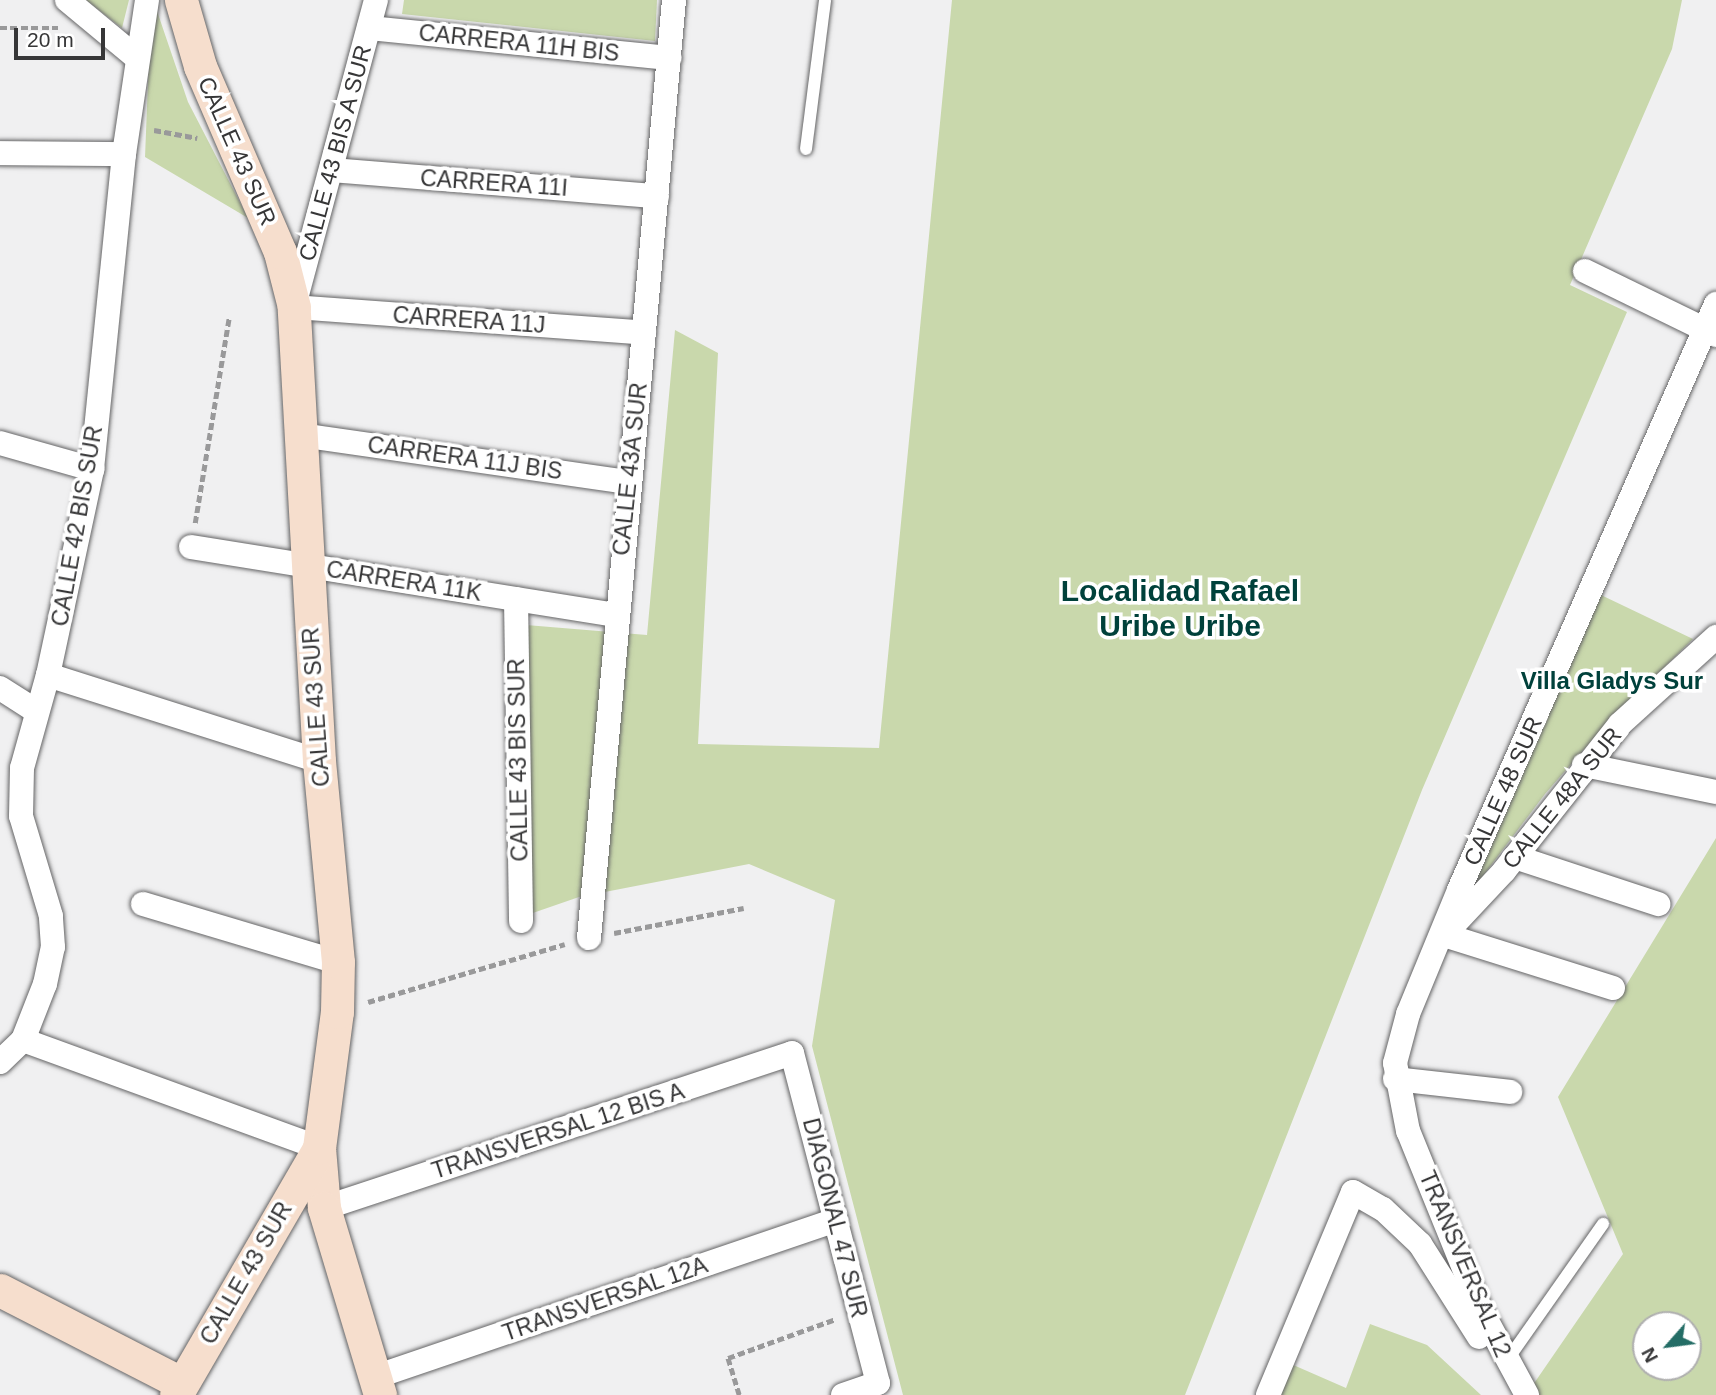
<!DOCTYPE html>
<html>
<head>
<meta charset="utf-8">
<style>
	body { margin:0 }
	#map { position:relative; width:1716px; height:1395px; overflow:hidden; background:#f0f0f1; font-family:Arial,sans-serif }
	div>[style] { position:absolute }
	.green>* { inset:0; background:#c9d8ac }
	.path>* { height:4.5px; margin-top:-2.25px; transform-origin:0; background:repeating-linear-gradient(90deg,#99999a 0 7px,transparent 0 10.5px) }
	.roads { filter:drop-shadow(0 0 2px #656566) drop-shadow(0 0 2px #656566) }
	.lane>* { height:12px; margin:-6px; padding:0 6px; transform-origin:6px; border-radius:6px; background:#fff }
	.street>* { height:24px; margin:-12px; padding:0 12px; transform-origin:12px; border-radius:12px; background:#fff }
	.secondary>* { height:33px; margin:-16.5px; padding:0 16.5px; transform-origin:16.5px; border-radius:16.5px; background:#f6decd }
	span { translate:-50% -50%; white-space:nowrap; text-align:center; line-height:1.15; -webkit-text-stroke:7px #fff; paint-order:stroke }
	.street-label { font-size:23px; color:#363637 }
	.neighbourhood-label { font-size:24px; color:#00413b; font-weight:700 }
	.district-label { font-size:30px; color:#00413b; font-weight:700 }
	.north { position:absolute; left:1632px; top:1311px; width:70px; height:70px; box-sizing:border-box; background:#fff; border:2px solid #afafaf; border-radius:50%; rotate:242deg; font-size:19px; font-weight:700; line-height:28px; text-align:center; color:#363637 }
	.north::after { content:''; display:block; margin:auto; width:24px; height:32px; background:#246d66; clip-path:polygon(50% 0,100% 100%,50% 72%,0 100%) }
	.scale { position:absolute; left:14px; top:28px; width:91px; height:32px; box-sizing:border-box; border:4px solid #363637; border-top:0; padding-left:9px; font-size:21px; line-height:24px; white-space:nowrap; color:#363637; -webkit-text-stroke:5px #fff; paint-order:stroke }
</style>
</head>
<body>
<div id="map">
	<div class="green">
		<div style="clip-path:polygon(86px 0,129px 0,122px 28px)"></div>
		<div style="clip-path:polygon(404px 0,657px 0,655px 41px,402px 14px)"></div>
		<div style="clip-path:polygon(952px 0,1682px 0,1672px 49px,1570px 285px,1627px 312px,1422px 790px,1185px 1395px,903px 1395px,812px 1046px,835px 900px,749px 864px,579px 897px,527px 915px,514px 624px,647px 635px,675px 330px,718px 353px,698px 744px,879px 748px)"></div>
		<div style="clip-path:polygon(157px 11px,188px 102px,248px 218px,145px 157px,149px 57px)"></div>
		<div style="clip-path:polygon(1601px 595px,1693px 639px,1607px 723px,1545px 794px,1467px 897px)"></div>
		<div style="clip-path:polygon(evenodd,1716px 838px,1716px 1395px,1526px 1395px,1623px 1254px,1558px 1097px,1716px 838px,1646px 1325px,1688px 1325px,1688px 1367px,1646px 1367px,1646px 1325px)"></div>
		<div style="clip-path:polygon(1370px 1324px,1427px 1345px,1481px 1395px,1278px 1395px,1291px 1364px,1346px 1388px)"></div>
	</div>
	<div class="path">
		<div style="left:0;top:28px;width:58px"></div>
		<div style="left:154px;top:130px;width:44px;rotate:10.5deg"></div>
		<div style="left:195px;top:523px;width:209px;rotate:-80.6deg"></div>
		<div style="left:614px;top:933px;width:132px;rotate:-10.9deg"></div>
		<div style="left:368px;top:1002px;width:205px;rotate:-16.4deg"></div>
		<div style="left:739px;top:1395px;width:39px;rotate:-107deg"></div>
		<div style="left:728px;top:1358px;width:115px;rotate:-19.9deg"></div>
	</div>
	<div class="roads">
		<div class="lane">
			<div style="left:806px;top:149px;width:150px;rotate:-82.7deg"></div>
			<div style="left:1506px;top:1362px;width:169px;rotate:-54.9deg"></div>
		</div>
		<div class="street">
			<div style="left:67px;top:0;width:89px;rotate:39.6deg"></div>
			<div style="left:376px;top:0;width:318px;rotate:105deg"></div>
			<div style="left:294px;top:307px;width:351px;rotate:4.2deg"></div>
			<div style="left:369px;top:28px;width:302px;rotate:5.7deg"></div>
			<div style="left:0;top:153px;width:124px;rotate:0.5deg"></div>
			<div style="left:331px;top:170px;width:327px;rotate:4.6deg"></div>
			<div style="left:1585px;top:271px;width:146px;rotate:26deg"></div>
			<div style="left:301px;top:435px;width:331px;rotate:8.2deg"></div>
			<div style="left:0;top:443px;width:96px;rotate:15.8deg"></div>
			<div style="left:191px;top:547px;width:430px;rotate:9.1deg"></div>
			<div style="left:516px;top:599px;width:322px;rotate:89.1deg"></div>
			<div style="left:48px;top:675px;width:284px;rotate:17.6deg"></div>
			<div style="left:0;top:688px;width:43px;rotate:32.6deg"></div>
			<div style="left:1584px;top:765px;width:135px;rotate:11.6deg"></div>
			<div style="left:1515px;top:857px;width:151px;rotate:18.2deg"></div>
			<div style="left:143px;top:904px;width:203px;rotate:16.6deg"></div>
			<div style="left:589px;top:938px;width:942px;rotate:-84.82deg"></div>
			<div style="left:1613px;top:988px;width:177px;rotate:-162.6deg"></div>
			<div style="left:1444px;top:935px;width:88px;rotate:-46.8deg"></div>
			<div style="left:1504px;top:871px;width:187px;rotate:-51.7deg"></div>
			<div style="left:1620px;top:724px;width:130px;rotate:-42.2deg"></div>
			<div style="left:23px;top:1040px;width:315px;rotate:20deg"></div>
			<div style="left:0;top:1062px;width:32px;rotate:-44deg"></div>
			<div style="left:23px;top:1040px;width:60px;rotate:-68.6deg"></div>
			<div style="left:45px;top:984px;width:38px;rotate:-78deg"></div>
			<div style="left:53px;top:947px;width:31px;rotate:-94deg"></div>
			<div style="left:51px;top:916px;width:104px;rotate:-106.7deg"></div>
			<div style="left:21px;top:816px;width:48px;rotate:-88.8deg"></div>
			<div style="left:22px;top:768px;width:97px;rotate:-74.4deg"></div>
			<div style="left:48px;top:675px;width:211px;rotate:-77.9deg"></div>
			<div style="left:92px;top:469px;width:317px;rotate:-84.2deg"></div>
			<div style="left:124px;top:154px;width:156px;rotate:-81.5deg"></div>
			<div style="left:1395px;top:1079px;width:116px;rotate:6.4deg"></div>
			<div style="left:324px;top:1208px;width:493px;rotate:-18.3deg"></div>
			<div style="left:792px;top:1053px;width:341px;rotate:75.4deg"></div>
			<div style="left:878px;top:1383px;width:37px;rotate:161deg"></div>
			<div style="left:375px;top:1377px;width:487px;rotate:-18.8deg"></div>
			<div style="left:1268px;top:1395px;width:220px;rotate:-67.3deg"></div>
			<div style="left:1353px;top:1192px;width:34px;rotate:30deg"></div>
			<div style="left:1383px;top:1209px;width:51px;rotate:43.4deg"></div>
			<div style="left:1420px;top:1244px;width:110px;rotate:57.6deg"></div>
			<div style="left:1527px;top:1395px;width:99px;rotate:-118.4deg"></div>
			<div style="left:1480px;top:1308px;width:191px;rotate:-112.1deg"></div>
			<div style="left:1408px;top:1131px;width:69px;rotate:-100.8deg"></div>
			<div style="left:1395px;top:1063px;width:51px;rotate:-75.1deg"></div>
			<div style="left:1408px;top:1014px;width:134px;rotate:-67.6deg"></div>
			<div style="left:1459px;top:890px;width:640px;rotate:-66.32deg"></div>
		</div>
		<div class="secondary">
			<div style="left:319px;top:1148px;width:60px;rotate:85.2deg"></div>
			<div style="left:324px;top:1208px;width:195px;rotate:73.3deg"></div>
			<div style="left:0;top:1290px;width:203px;rotate:27.2deg"></div>
			<div style="left:176px;top:1395px;width:285px;rotate:-59.9deg"></div>
			<div style="left:319px;top:1148px;width:137px;rotate:-82.5deg"></div>
			<div style="left:337px;top:1012px;width:50px;rotate:-88.9deg"></div>
			<div style="left:338px;top:962px;width:202px;rotate:-95.4deg"></div>
			<div style="left:319px;top:761px;width:455px;rotate:-93.2deg"></div>
			<div style="left:294px;top:307px;width:57px;rotate:-104.3deg"></div>
			<div style="left:280px;top:252px;width:202px;rotate:-113.3deg"></div>
			<div style="left:200px;top:66px;width:69px;rotate:-106.1deg"></div>
		</div>
	</div>
	<div class="street-label">
		<span style="left:519px;top:43px;rotate:6deg">CARRERA 11H BIS</span>
		<span style="left:237px;top:151px;rotate:66deg">CALLE 43 SUR</span>
		<span style="left:335px;top:153px;rotate:-75deg">CALLE 43 BIS A SUR</span>
		<span style="left:494px;top:183px;rotate:4deg">CARRERA 11I</span>
		<span style="left:469px;top:320px;rotate:4deg">CARRERA 11J</span>
		<span style="left:465px;top:458px;rotate:8deg">CARRERA 11J BIS</span>
		<span style="left:630px;top:469px;rotate:-84deg">CALLE 43A SUR</span>
		<span style="left:77px;top:526px;rotate:-80deg">CALLE 42 BIS SUR</span>
		<span style="left:404px;top:581px;rotate:9deg">CARRERA 11K</span>
		<span style="left:316px;top:707px;rotate:-94deg">CALLE 43 SUR</span>
		<span style="left:518px;top:760px;rotate:-91deg">CALLE 43 BIS SUR</span>
		<span style="left:1503px;top:791px;rotate:-66deg">CALLE 48 SUR</span>
		<span style="left:1562px;top:798px;rotate:-51deg">CALLE 48A SUR</span>
		<span style="left:558px;top:1131px;rotate:-18deg">TRANSVERSAL 12 BIS A</span>
		<span style="left:835px;top:1218px;rotate:76deg">DIAGONAL 47 SUR</span>
		<span style="left:1465px;top:1264px;rotate:67deg">TRANSVERSAL 12</span>
		<span style="left:246px;top:1273px;rotate:-60deg">CALLE 43 SUR</span>
		<span style="left:605px;top:1299px;rotate:-19deg">TRANSVERSAL 12A</span>
	</div>
	<div class="neighbourhood-label">
		<span style="left:1612px;top:681px">Villa Gladys Sur</span>
	</div>
	<div class="district-label">
		<span style="left:1180px;top:608px">Localidad Rafael<br>Uribe Uribe</span>
	</div>
	<div class="north">N</div>
	<div class="scale">20 m</div>
</div>
</body>
</html>
